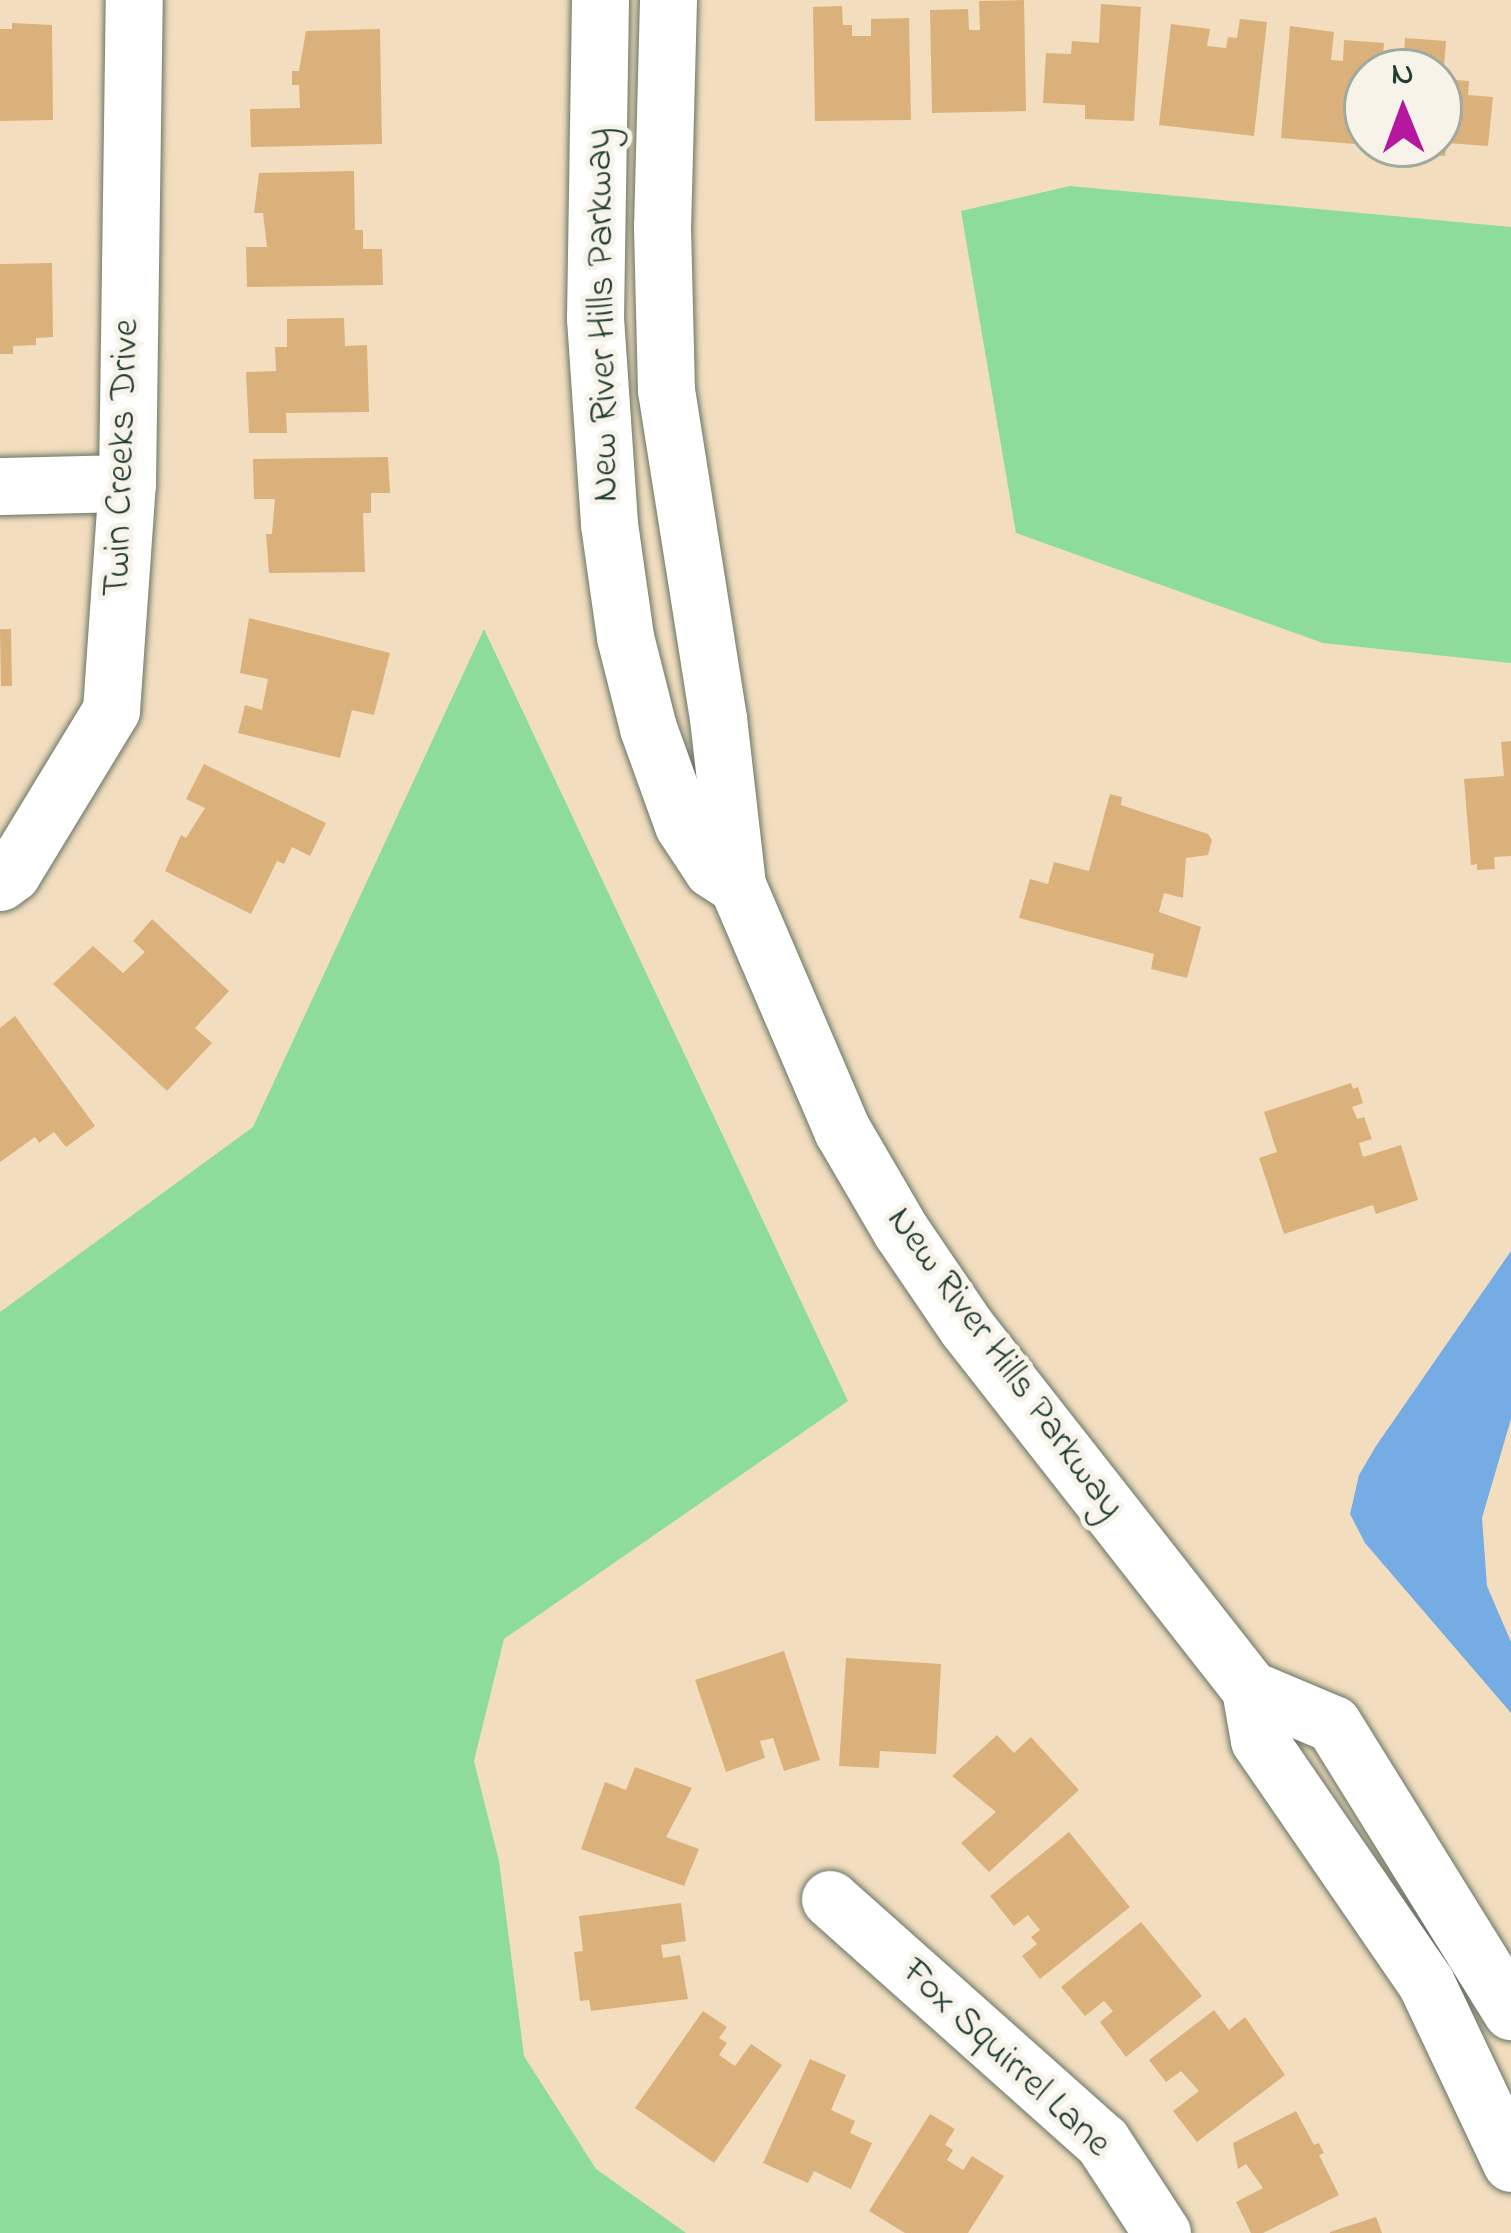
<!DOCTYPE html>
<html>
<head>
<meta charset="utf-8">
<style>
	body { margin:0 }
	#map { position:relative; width:1511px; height:2233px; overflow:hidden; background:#f2debf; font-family:"Indie Flower",sans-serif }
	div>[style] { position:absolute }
	.green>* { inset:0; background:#8ddc9b }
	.water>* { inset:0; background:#75ace4 }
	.building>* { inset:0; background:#dab17a; transform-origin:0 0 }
	.roads { filter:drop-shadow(0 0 3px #697565) drop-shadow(0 0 3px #697565) }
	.minor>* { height:57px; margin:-28.5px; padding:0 28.5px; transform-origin:28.5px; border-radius:28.5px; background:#fff }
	span { translate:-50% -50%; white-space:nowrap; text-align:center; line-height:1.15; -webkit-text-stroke:10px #f7f3e8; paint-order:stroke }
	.street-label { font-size:39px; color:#1f3d34 }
	.north { position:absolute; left:1343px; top:48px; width:120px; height:120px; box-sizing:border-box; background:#f7f3e8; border:3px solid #a1aaa0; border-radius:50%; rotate:359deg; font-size:33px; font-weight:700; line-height:48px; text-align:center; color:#1f3d34 }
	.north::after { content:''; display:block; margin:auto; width:42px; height:54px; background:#b5179e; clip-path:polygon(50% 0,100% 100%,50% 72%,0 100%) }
</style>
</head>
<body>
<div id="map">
	<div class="green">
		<div style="clip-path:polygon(1070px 186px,1511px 227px,1511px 663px,1323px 643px,1016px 533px,961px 211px)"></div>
		<div style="clip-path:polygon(484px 629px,848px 1401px,504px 1639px,474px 1761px,499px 1861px,524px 2056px,596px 2169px,686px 2233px,0 2233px,0 1312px,253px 1127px)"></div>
	</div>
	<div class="water">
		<div style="clip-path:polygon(1511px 1251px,1511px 1419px,1482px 1518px,1487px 1586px,1511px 1642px,1511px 1713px,1365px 1543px,1350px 1514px,1359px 1475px,1376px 1446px)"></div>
	</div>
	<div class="building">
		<div style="clip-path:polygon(1024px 0,1026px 111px,932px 113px,930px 10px,968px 9px,969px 30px,980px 30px,979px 1px)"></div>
		<div style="clip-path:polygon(1101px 4px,1141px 7px,1134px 121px,1085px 119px,1085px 105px,1043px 103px,1046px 53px,1071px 54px,1072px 41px,1099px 43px)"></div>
		<div style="clip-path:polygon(842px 6px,843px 25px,852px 25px,852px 36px,871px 36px,871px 19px,909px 18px,911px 120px,815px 121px,813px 7px)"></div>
		<div style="clip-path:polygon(1240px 19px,1267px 22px,1254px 136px,1159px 125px,1171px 24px,1210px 29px,1207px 46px,1226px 48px,1228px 37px,1237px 38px)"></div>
		<div style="clip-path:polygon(12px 23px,52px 25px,53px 120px,0 121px,0 29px,12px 29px)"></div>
		<div style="clip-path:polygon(1290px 26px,1334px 32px,1331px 60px,1343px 61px,1344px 40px,1384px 43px,1382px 72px,1367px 72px,1367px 145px,1281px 138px)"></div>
		<div style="clip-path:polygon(380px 29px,382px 144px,251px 147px,250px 109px,300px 108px,299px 85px,292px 85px,292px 71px,299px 71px,306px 31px)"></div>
		<div style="clip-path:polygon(1405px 38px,1446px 41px,1443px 79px,1469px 81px,1468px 95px,1493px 97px,1488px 146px,1447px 143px,1445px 156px,1396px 152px,1397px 144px,1439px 144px,1439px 72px,1403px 72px)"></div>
		<div style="clip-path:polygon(354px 171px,355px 230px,363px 230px,363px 249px,382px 249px,383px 285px,247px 287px,246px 247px,267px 247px,263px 213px,254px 213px,259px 173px)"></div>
		<div style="clip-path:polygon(52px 263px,53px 337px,36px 338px,36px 345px,13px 346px,13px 354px,0 354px,0 264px)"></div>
		<div style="clip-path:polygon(344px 318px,345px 346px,367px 345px,369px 412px,286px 413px,287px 433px,249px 433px,246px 372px,276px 371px,275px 347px,287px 347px,287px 319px)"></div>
		<div style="clip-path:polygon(388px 457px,390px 493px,371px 493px,371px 513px,363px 513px,365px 572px,269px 573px,266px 534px,272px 534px,275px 499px,254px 499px,253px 459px)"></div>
		<div style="clip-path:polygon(249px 618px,390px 653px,374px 715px,352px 710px,340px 758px,238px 733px,245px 705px,262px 710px,268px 679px,240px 673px)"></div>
		<div style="left:11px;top:629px;width:57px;height:11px;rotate:89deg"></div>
		<div style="clip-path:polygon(1511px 741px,1511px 856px,1494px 857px,1495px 869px,1477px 870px,1477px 864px,1471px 865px,1464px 779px,1504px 776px,1501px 742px)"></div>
		<div style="clip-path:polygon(204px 764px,326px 823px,310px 856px,292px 847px,284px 864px,277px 861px,251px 914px,165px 871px,181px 835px,186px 838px,205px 808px,186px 799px)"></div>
		<div style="clip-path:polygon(1110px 794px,1122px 797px,1121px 805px,1208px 834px,1212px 840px,1208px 855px,1186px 858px,1183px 898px,1164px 893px,1159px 912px,1201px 927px,1187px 978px,1151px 969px,1154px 954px,1019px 918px,1030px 879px,1048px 884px,1054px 862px,1089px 871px)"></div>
		<div style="clip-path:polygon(152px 919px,229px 991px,195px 1028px,212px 1043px,167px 1091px,53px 984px,93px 946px,123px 973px,145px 952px,133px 941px)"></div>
		<div style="clip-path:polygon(15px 1016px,95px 1126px,66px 1147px,54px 1132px,39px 1143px,35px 1137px,0 1162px,0 1028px)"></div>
		<div style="clip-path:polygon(1351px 1083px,1353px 1089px,1358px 1087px,1363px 1103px,1352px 1107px,1357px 1119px,1364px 1117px,1372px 1139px,1359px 1143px,1363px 1157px,1401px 1145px,1418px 1200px,1376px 1214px,1373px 1205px,1284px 1234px,1259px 1158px,1277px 1152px,1264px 1112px)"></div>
		<div style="clip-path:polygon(784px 1651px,820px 1760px,784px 1771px,773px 1738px,760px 1741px,765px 1758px,726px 1772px,695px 1680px)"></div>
		<div style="clip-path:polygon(846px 1658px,941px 1664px,936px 1754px,880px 1751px,879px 1768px,839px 1766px)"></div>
		<div style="clip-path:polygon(997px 1735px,1014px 1753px,1031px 1737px,1079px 1790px,989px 1872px,961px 1843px,996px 1812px,952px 1776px)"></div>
		<div style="clip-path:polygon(635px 1767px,692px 1788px,666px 1837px,699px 1849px,684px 1886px,581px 1849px,605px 1782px,626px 1790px)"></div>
		<div style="clip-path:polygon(1069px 1832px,1130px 1907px,1040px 1979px,1022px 1956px,1037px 1944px,1031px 1937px,1040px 1930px,1028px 1915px,1014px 1926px,990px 1896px)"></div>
		<div style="clip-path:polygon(681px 1903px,686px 1941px,661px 1945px,663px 1958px,680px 1955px,688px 1999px,591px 2011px,589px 2000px,580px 2001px,574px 1952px,583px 1951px,579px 1916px)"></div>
		<div style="clip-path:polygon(1141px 1922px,1202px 1996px,1126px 2057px,1100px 2022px,1113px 2011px,1104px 2001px,1085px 2016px,1061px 1987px)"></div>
		<div style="clip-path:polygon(1214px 2010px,1229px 2030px,1245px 2017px,1285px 2075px,1197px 2142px,1173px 2111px,1199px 2091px,1181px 2071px,1166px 2082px,1149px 2060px)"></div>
		<div style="clip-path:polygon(703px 2011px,727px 2027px,719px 2038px,727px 2043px,719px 2055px,735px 2066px,751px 2044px,782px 2065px,714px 2163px,635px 2108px)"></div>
		<div style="clip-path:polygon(810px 2059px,846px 2075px,831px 2110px,855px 2121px,850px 2133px,872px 2143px,851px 2189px,814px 2171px,808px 2183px,763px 2163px)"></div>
		<div style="clip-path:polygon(1296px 2111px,1314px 2145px,1319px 2143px,1324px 2153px,1319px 2155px,1339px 2195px,1263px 2233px,1251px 2233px,1236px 2202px,1263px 2188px,1246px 2164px,1238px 2169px,1233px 2143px)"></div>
		<div style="clip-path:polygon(930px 2114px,955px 2129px,945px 2145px,953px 2150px,947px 2160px,963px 2170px,972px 2156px,1004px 2176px,968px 2233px,905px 2233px,869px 2211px)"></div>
		<div style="clip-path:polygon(1376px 2217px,1382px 2233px,1330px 2233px,1330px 2232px)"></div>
	</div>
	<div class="roads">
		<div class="minor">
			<div style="left:600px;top:0;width:318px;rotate:90.9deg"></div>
			<div style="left:595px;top:318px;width:206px;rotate:86.1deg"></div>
			<div style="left:609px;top:524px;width:114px;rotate:81.9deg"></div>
			<div style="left:625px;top:637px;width:94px;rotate:75.8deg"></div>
			<div style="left:648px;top:728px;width:103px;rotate:70.2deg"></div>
			<div style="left:683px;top:825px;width:53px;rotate:56.6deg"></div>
			<div style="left:712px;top:869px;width:30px;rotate:33deg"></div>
			<div style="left:668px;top:0;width:227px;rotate:91.5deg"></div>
			<div style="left:662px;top:227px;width:163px;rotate:88.6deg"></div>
			<div style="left:666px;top:390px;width:332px;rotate:81deg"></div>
			<div style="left:718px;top:718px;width:168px;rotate:83.5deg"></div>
			<div style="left:737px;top:885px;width:267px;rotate:66.8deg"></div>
			<div style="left:842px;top:1130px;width:117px;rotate:59.7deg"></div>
			<div style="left:901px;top:1231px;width:117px;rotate:55.8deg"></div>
			<div style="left:967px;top:1328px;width:459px;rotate:51.9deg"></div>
			<div style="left:1250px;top:1689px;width:52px;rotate:80deg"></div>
			<div style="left:1259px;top:1740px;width:295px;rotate:55.5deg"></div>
			<div style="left:1426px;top:1983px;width:199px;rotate:64.7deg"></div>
			<div style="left:0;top:486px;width:127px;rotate:-1.4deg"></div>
			<div style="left:0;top:882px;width:15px;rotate:-37deg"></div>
			<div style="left:12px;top:873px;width:191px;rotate:-58.7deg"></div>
			<div style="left:111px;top:710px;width:228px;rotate:-86deg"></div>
			<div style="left:127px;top:483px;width:483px;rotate:-89.2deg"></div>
			<div style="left:1250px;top:1689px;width:90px;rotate:22.9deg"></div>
			<div style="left:1333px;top:1724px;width:338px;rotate:58.2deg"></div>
			<div style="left:830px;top:1899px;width:364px;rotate:41.7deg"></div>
			<div style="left:1102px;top:2141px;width:110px;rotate:56.9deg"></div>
		</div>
	</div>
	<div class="street-label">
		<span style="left:604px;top:315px;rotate:-91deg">New River Hills Parkway</span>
		<span style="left:123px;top:458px;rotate:-88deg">Twin Creeks Drive</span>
		<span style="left:1004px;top:1364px;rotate:54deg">New River Hills Parkway</span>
		<span style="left:1005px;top:2059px;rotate:43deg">Fox Squirrel Lane</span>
	</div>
	<div class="north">N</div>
</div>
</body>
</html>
